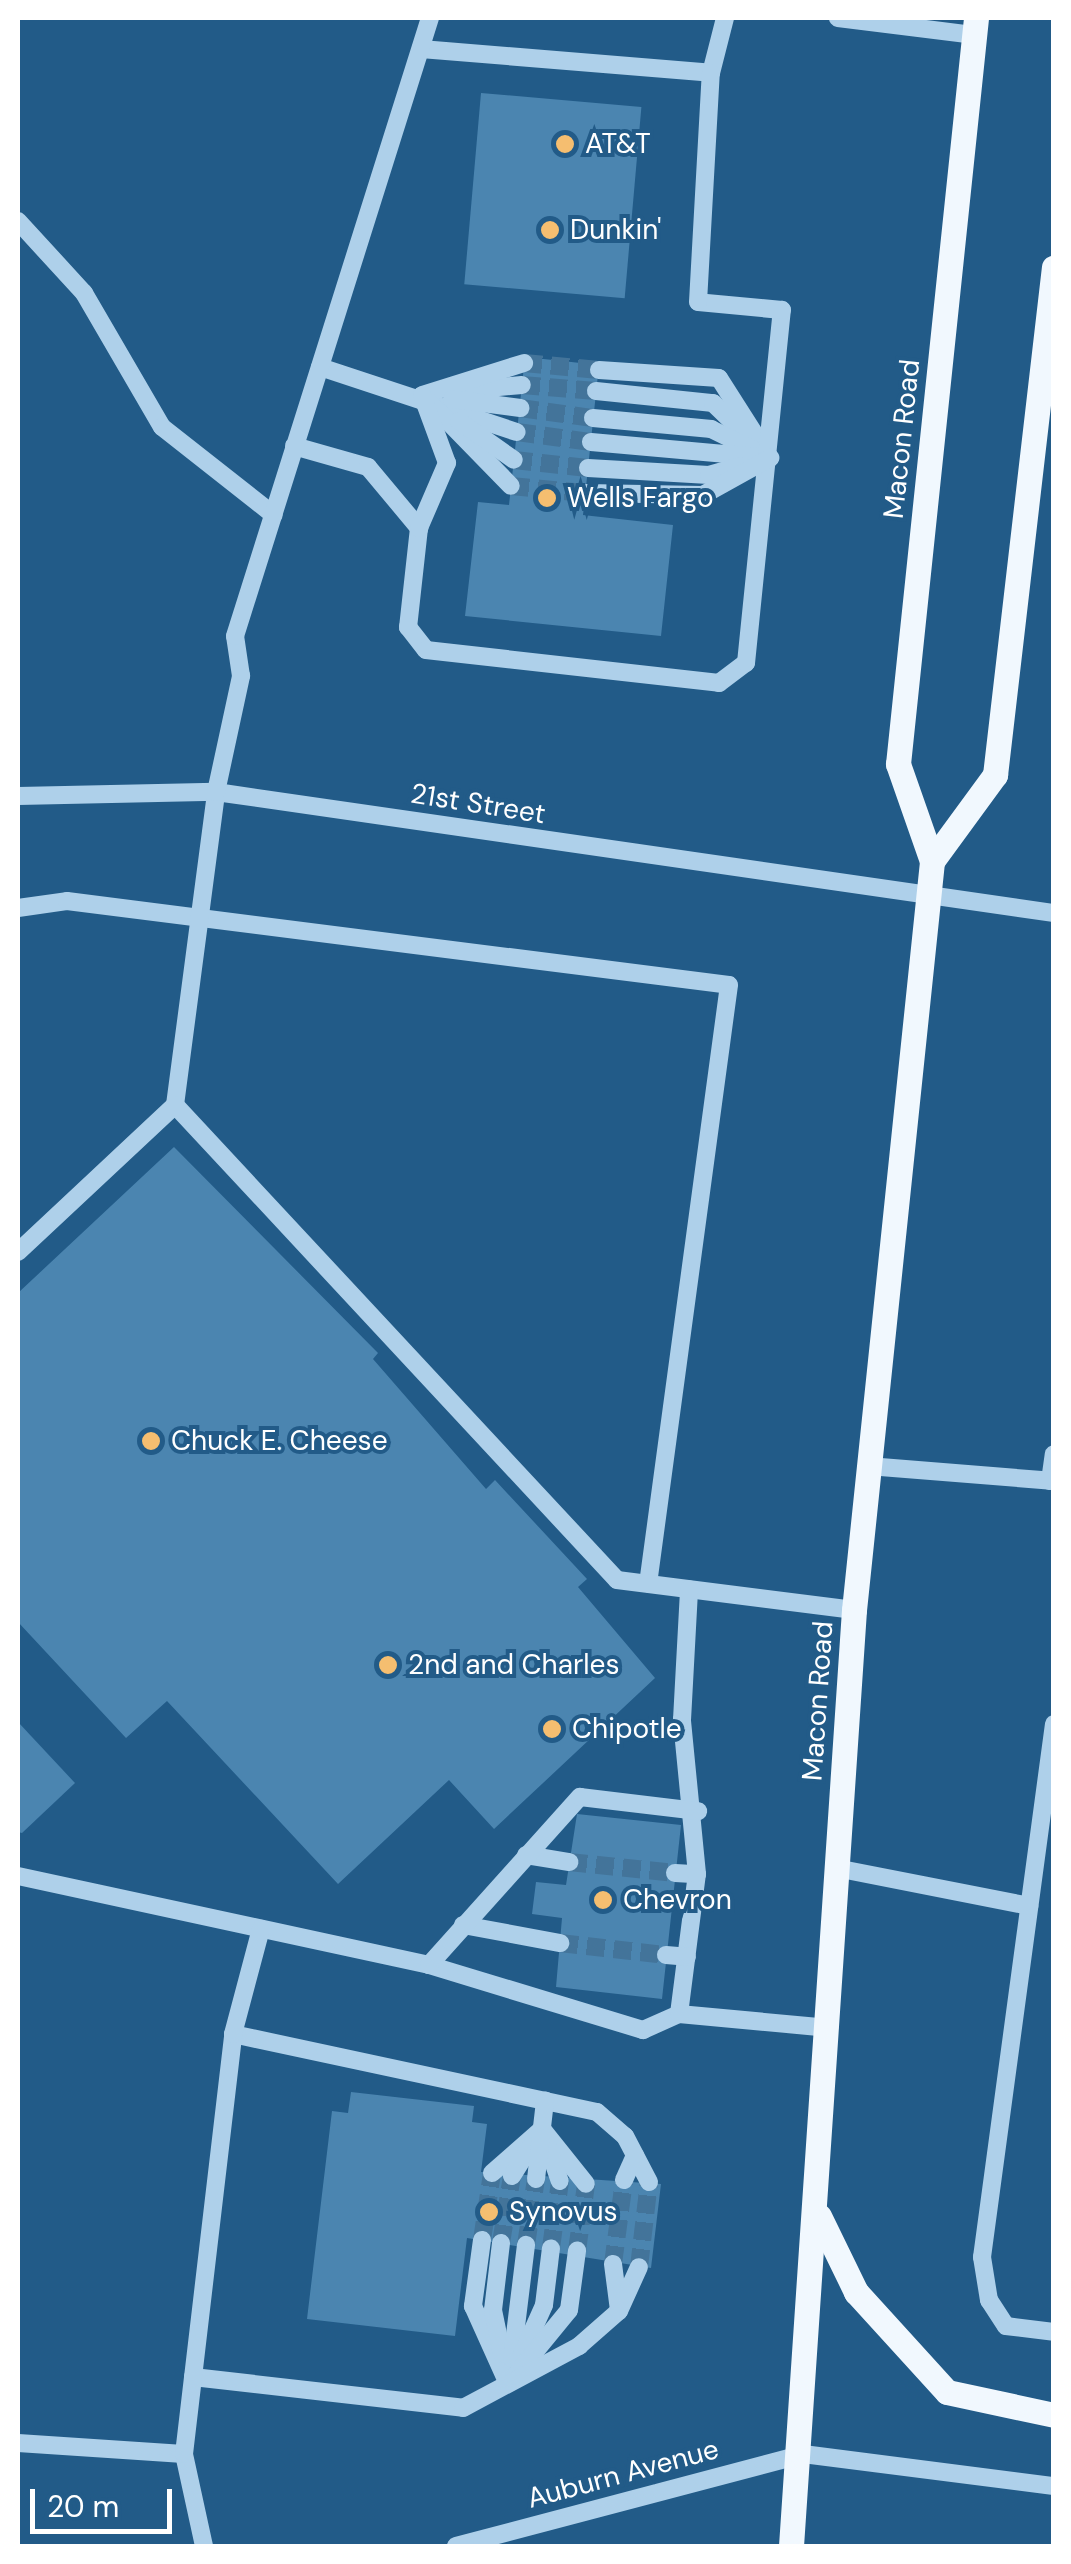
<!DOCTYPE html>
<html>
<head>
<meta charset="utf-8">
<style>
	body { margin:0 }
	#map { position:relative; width:1071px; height:2564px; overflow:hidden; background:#225b88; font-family:"DM Sans",sans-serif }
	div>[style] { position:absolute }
	.building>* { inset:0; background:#4b85b0; transform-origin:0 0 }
	.minor-tunnel>* { height:18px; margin-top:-9px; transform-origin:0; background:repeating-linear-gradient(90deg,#43749a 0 18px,transparent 0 27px) }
	.minor>* { height:18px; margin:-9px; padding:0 9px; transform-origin:9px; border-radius:9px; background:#aed0ea }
	.major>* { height:25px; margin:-12.5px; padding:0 12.5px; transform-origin:12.5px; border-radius:12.5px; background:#f1f8fe }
	.dots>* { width:28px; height:28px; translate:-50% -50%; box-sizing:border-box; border:5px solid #225b88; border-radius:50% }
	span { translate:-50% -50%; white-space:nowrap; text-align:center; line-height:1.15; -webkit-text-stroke:8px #225b88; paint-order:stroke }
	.poi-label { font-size:28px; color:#fff }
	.left { translate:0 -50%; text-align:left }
	.street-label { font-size:28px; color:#fff }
	.frame { position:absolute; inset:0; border:20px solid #fff; pointer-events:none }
	.scale { position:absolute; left:30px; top:2489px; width:142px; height:45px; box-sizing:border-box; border:5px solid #fff; border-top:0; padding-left:12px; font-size:30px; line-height:35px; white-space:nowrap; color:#fff; -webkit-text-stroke:8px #225b88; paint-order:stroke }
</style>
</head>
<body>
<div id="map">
	<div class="building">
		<div style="left:481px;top:93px;width:161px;height:192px;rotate:5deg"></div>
		<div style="clip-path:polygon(525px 357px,599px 365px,583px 515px,673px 525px,661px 636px,465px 616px,478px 502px,509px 505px)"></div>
		<div style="clip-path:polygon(174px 1147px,378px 1353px,373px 1359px,486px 1489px,495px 1480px,587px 1579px,578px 1587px,655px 1678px,494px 1829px,449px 1780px,338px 1884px,167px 1701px,126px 1738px,18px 1622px,18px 1293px)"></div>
		<div style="clip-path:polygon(18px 1722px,75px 1783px,22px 1833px,18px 1832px)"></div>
		<div style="clip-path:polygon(577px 1814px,681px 1825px,662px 1999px,556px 1987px,562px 1918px,532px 1914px,536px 1882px,566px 1885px)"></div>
		<div style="clip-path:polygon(351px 2092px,474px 2106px,472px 2122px,487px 2124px,481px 2172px,661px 2184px,651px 2268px,467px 2238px,455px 2336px,307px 2319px,332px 2111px,348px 2113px)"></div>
	</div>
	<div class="minor-tunnel">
		<div style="left:524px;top:363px;width:75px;rotate:5.3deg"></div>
		<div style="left:522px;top:385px;width:74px;rotate:4.6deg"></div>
		<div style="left:520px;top:408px;width:74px;rotate:7.8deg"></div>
		<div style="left:517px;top:432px;width:75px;rotate:7.7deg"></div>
		<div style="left:514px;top:460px;width:74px;rotate:6.2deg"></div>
		<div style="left:511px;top:486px;width:74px;rotate:5.4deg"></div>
		<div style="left:569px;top:1862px;width:107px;rotate:5.9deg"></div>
		<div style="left:560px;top:1943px;width:107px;rotate:6.5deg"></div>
		<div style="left:482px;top:2240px;width:68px;rotate:-81.5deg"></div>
		<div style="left:501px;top:2243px;width:68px;rotate:-80.7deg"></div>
		<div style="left:526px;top:2245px;width:67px;rotate:-81.4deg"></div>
		<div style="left:551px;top:2248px;width:68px;rotate:-82.3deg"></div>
		<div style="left:577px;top:2251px;width:68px;rotate:-82.3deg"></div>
		<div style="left:613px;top:2264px;width:85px;rotate:-82.5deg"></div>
		<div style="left:639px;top:2267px;width:86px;rotate:-83.3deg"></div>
	</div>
	<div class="minor">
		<div style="left:838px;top:18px;width:138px;rotate:7.1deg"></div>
		<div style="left:421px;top:49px;width:291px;rotate:4.7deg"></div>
		<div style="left:711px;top:73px;width:57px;rotate:-75.7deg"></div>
		<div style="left:18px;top:221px;width:98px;rotate:47.5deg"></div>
		<div style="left:84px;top:293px;width:155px;rotate:59.8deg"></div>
		<div style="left:162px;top:427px;width:142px;rotate:38.2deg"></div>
		<div style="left:320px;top:367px;width:207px;rotate:18.3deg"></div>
		<div style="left:599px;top:370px;width:120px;rotate:3.8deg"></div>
		<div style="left:719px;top:378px;width:95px;rotate:57.5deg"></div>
		<div style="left:457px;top:391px;width:65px;rotate:-5.3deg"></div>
		<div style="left:596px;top:391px;width:118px;rotate:5.9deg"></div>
		<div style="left:713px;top:403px;width:49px;rotate:44.2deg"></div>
		<div style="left:422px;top:395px;width:107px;rotate:-17.4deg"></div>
		<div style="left:452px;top:399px;width:69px;rotate:7.5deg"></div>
		<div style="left:429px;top:402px;width:117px;rotate:45.7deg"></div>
		<div style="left:593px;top:418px;width:119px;rotate:5.3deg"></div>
		<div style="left:711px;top:429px;width:46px;rotate:26deg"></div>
		<div style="left:459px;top:421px;width:67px;rotate:35.3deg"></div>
		<div style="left:591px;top:442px;width:170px;rotate:5.1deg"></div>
		<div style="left:294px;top:446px;width:77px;rotate:15.8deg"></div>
		<div style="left:368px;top:467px;width:80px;rotate:50.1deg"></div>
		<div style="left:419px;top:528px;width:100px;rotate:96.3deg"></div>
		<div style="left:408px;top:627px;width:29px;rotate:52deg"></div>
		<div style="left:426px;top:650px;width:295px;rotate:6.4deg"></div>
		<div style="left:719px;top:683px;width:34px;rotate:-37deg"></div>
		<div style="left:746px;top:663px;width:355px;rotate:-84.2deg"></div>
		<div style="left:782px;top:310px;width:84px;rotate:-174.6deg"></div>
		<div style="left:698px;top:302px;width:229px;rotate:-86.8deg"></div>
		<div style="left:588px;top:468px;width:121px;rotate:3.3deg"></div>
		<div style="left:709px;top:475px;width:33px;rotate:-16deg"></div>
		<div style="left:585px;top:493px;width:118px;rotate:1deg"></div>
		<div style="left:703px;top:495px;width:77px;rotate:-28.9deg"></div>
		<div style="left:419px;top:528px;width:71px;rotate:-66.7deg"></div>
		<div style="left:447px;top:463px;width:72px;rotate:-110.2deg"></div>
		<div style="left:18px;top:796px;width:198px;rotate:-1.2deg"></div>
		<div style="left:216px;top:792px;width:847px;rotate:8.22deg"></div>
		<div style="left:18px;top:908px;width:49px;rotate:-8.1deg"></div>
		<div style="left:67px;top:901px;width:667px;rotate:7.23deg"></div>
		<div style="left:729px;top:985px;width:604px;rotate:97.7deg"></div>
		<div style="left:175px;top:1105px;width:316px;rotate:-82.5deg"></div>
		<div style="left:216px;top:792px;width:119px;rotate:-77.8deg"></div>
		<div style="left:241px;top:676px;width:40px;rotate:-98.5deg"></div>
		<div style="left:235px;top:636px;width:648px;rotate:-72.49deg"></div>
		<div style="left:18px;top:1252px;width:215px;rotate:-43.1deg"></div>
		<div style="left:175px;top:1105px;width:649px;rotate:47.06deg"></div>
		<div style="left:617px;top:1580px;width:239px;rotate:7.2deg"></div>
		<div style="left:868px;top:1466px;width:187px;rotate:4.6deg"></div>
		<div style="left:1050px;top:1481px;width:27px;rotate:-82deg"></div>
		<div style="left:1054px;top:1724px;width:538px;rotate:97.69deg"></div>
		<div style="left:982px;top:2257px;width:44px;rotate:80.8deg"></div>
		<div style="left:989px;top:2300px;width:31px;rotate:57deg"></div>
		<div style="left:1006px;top:2326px;width:48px;rotate:7.1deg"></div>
		<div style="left:526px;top:1855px;width:44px;rotate:9.2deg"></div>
		<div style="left:836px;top:1868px;width:197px;rotate:11.1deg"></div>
		<div style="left:675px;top:1873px;width:22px;rotate:3deg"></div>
		<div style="left:18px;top:1876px;width:421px;rotate:12.2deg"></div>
		<div style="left:429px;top:1965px;width:224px;rotate:16.9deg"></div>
		<div style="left:643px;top:2030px;width:39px;rotate:-24deg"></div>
		<div style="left:679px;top:2014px;width:141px;rotate:-82.7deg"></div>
		<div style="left:697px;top:1874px;width:155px;rotate:-95.6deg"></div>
		<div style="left:682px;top:1720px;width:131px;rotate:-86.9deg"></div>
		<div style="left:463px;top:1925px;width:99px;rotate:10.5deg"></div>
		<div style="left:666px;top:1955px;width:21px;rotate:5deg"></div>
		<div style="left:429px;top:1965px;width:226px;rotate:-48.1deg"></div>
		<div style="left:580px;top:1797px;width:119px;rotate:6.8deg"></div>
		<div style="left:679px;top:2014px;width:151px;rotate:5.3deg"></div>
		<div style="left:233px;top:2034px;width:372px;rotate:12.1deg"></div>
		<div style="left:597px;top:2112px;width:37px;rotate:41deg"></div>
		<div style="left:625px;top:2136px;width:52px;rotate:62.4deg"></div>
		<div style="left:542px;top:2129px;width:70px;rotate:51.3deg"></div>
		<div style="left:547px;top:2144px;width:39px;rotate:71deg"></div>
		<div style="left:492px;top:2173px;width:67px;rotate:-41.3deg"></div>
		<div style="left:512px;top:2176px;width:34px;rotate:-58deg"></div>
		<div style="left:536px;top:2179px;width:79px;rotate:-83.4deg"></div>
		<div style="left:624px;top:2180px;width:27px;rotate:-66deg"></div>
		<div style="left:482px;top:2240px;width:67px;rotate:97.8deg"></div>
		<div style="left:473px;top:2306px;width:85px;rotate:65.8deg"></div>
		<div style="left:501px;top:2243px;width:67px;rotate:96.8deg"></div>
		<div style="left:493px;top:2310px;width:45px;rotate:78.4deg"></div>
		<div style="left:613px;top:2264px;width:46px;rotate:82.6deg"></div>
		<div style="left:512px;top:2359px;width:115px;rotate:-83deg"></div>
		<div style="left:519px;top:2361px;width:61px;rotate:-65.9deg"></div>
		<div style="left:544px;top:2305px;width:57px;rotate:-83deg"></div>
		<div style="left:515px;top:2376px;width:85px;rotate:-50.7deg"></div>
		<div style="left:569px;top:2310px;width:60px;rotate:-82.3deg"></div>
		<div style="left:193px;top:2377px;width:272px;rotate:6.5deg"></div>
		<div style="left:463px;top:2408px;width:132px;rotate:-28.1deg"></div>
		<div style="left:579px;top:2346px;width:53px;rotate:-41.2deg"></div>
		<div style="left:619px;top:2311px;width:48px;rotate:-65.6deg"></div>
		<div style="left:18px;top:2443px;width:166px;rotate:3.8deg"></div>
		<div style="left:204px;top:2546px;width:94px;rotate:-102.3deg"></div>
		<div style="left:184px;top:2454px;width:423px;rotate:-83.3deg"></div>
		<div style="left:233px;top:2034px;width:109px;rotate:-75.1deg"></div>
		<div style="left:456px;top:2546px;width:359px;rotate:-14.8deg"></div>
		<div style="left:803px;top:2454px;width:253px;rotate:7.3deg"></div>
	</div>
	<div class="major">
		<div style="left:932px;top:861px;width:107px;rotate:-53.8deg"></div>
		<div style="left:995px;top:775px;width:511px;rotate:-83.38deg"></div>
		<div style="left:819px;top:2216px;width:85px;rotate:64deg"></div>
		<div style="left:856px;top:2292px;width:135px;rotate:47.7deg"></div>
		<div style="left:947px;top:2392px;width:109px;rotate:12.1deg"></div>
		<div style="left:791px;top:2546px;width:938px;rotate:-86.15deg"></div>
		<div style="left:854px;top:1610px;width:753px;rotate:-84.05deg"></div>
		<div style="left:932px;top:861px;width:103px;rotate:-109.3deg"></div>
		<div style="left:898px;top:764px;width:750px;rotate:-84.03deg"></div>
	</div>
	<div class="dots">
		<div style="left:565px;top:144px;background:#f5be70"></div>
		<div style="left:550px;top:230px;background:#f5be70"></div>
		<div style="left:547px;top:498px;background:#f5be70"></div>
		<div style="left:151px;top:1441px;background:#f5be70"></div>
		<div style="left:388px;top:1665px;background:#f5be70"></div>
		<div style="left:552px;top:1729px;background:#f5be70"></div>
		<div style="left:603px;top:1900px;background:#f5be70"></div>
		<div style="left:489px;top:2212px;background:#f5be70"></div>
	</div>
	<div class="poi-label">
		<span class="left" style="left:585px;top:144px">AT&amp;T</span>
		<span class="left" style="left:570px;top:230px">Dunkin'</span>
		<span class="left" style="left:567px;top:498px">Wells Fargo</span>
		<span class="left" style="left:171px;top:1441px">Chuck E. Cheese</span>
		<span class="left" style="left:408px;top:1665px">2nd and Charles</span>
		<span class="left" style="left:572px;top:1729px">Chipotle</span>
		<span class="left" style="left:623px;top:1900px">Chevron</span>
		<span class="left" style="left:509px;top:2212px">Synovus</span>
	</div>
	<div class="street-label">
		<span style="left:902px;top:439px;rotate:-84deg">Macon Road</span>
		<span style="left:478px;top:804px;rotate:9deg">21st Street</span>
		<span style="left:818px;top:1701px;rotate:-86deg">Macon Road</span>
		<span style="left:623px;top:2474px;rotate:-15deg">Auburn Avenue</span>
	</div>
	<div class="frame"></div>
	<div class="scale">20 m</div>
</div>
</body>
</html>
